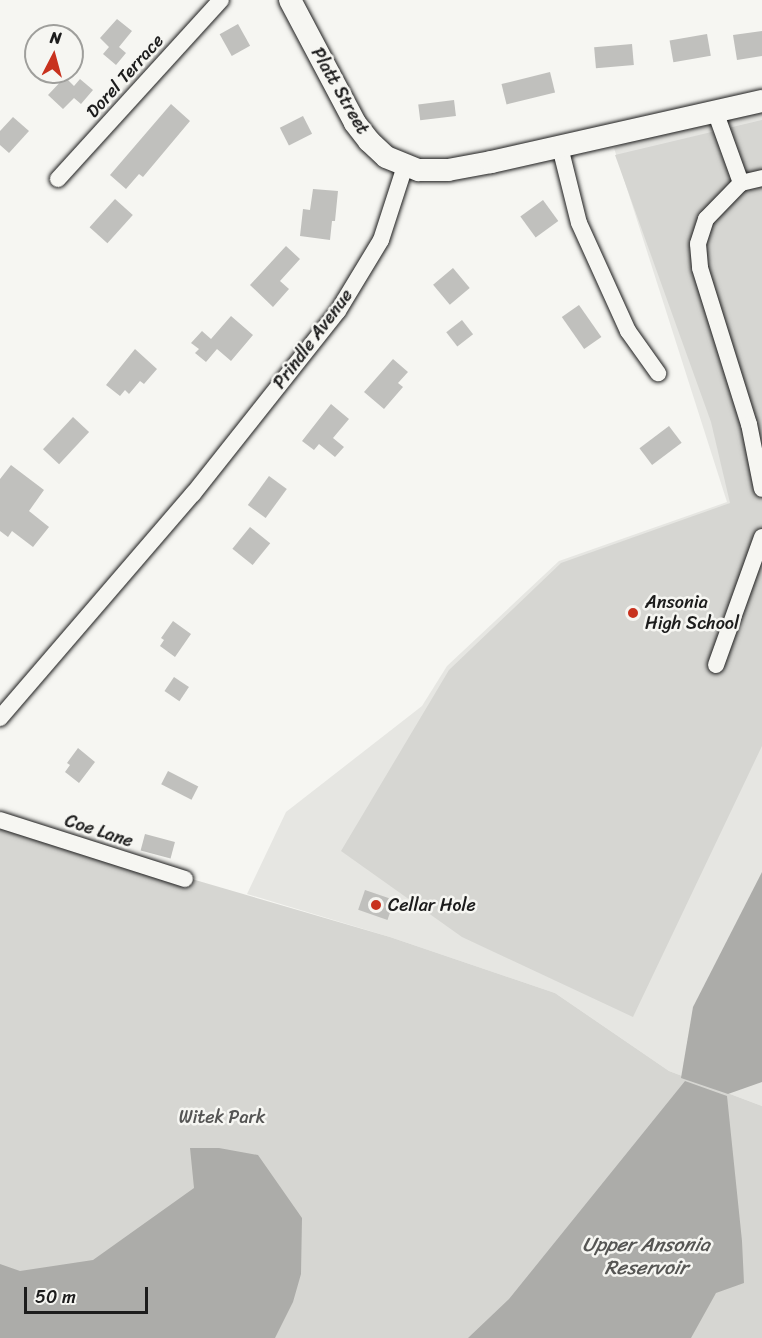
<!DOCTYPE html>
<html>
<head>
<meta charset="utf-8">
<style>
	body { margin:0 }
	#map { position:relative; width:762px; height:1338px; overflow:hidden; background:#f6f6f2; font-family:Sriracha,sans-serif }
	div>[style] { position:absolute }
	.built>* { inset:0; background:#e6e6e2 }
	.green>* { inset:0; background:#d6d6d2 }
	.water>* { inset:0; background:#acaca9 }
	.building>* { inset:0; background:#c0c0bd; transform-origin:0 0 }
	.roads { filter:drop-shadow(0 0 2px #1c1c1c) drop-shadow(0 0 2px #1c1c1c) }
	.minor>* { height:16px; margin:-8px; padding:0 8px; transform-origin:8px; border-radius:8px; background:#f6f6f2 }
	.major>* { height:22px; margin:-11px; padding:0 11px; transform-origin:11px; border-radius:11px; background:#f6f6f2 }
	.dots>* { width:16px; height:16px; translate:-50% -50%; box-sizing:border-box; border:3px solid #f6f6f2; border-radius:50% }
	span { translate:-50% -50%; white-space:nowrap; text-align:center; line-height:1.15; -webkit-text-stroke:5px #f6f6f2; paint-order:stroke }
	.street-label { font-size:18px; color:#1c1c1c }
	.poi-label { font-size:18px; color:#1c1c1c }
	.left { translate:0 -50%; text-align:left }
	.park-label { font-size:18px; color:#545453 }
	.water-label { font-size:20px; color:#565654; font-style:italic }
	.north { position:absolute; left:24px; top:24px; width:60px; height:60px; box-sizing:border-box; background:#f6f6f2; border:2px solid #9f9f9c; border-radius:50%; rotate:6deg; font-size:16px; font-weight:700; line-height:24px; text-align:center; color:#1c1c1c }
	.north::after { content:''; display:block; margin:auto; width:21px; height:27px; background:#c8321e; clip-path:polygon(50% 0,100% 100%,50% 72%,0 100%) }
	.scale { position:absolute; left:24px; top:1287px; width:124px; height:27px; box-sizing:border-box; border:3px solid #1c1c1c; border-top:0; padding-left:8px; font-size:18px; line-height:21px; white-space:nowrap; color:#1c1c1c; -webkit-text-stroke:4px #f6f6f2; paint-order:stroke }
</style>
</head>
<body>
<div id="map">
	<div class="built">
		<div style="clip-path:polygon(762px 89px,762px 1106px,669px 1071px,555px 993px,390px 937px,247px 894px,286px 812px,422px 706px,447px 666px,559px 561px,727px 502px,614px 148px)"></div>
	</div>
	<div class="green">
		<div style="clip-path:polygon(762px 120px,762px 746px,633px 1017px,462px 937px,341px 851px,449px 670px,561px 563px,730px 503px,711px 422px,615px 155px)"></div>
		<div style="clip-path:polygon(0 823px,390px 937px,555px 993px,669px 1071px,762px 1106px,762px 1338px,0 1338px)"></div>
	</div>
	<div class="water">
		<div style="clip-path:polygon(762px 872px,762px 1082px,728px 1094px,681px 1078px,693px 1007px)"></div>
		<div style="clip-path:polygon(685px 1081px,727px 1096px,742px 1241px,744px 1283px,716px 1293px,691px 1338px,468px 1338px,509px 1299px)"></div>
		<div style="clip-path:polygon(190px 1148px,219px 1148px,258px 1155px,302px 1218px,301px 1274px,293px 1302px,275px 1338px,0 1338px,0 1264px,20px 1271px,93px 1260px,194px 1188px)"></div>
	</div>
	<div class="building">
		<div style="clip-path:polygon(117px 19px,132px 31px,119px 47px,126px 53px,116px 65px,103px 54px,109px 47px,100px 38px)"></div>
		<div style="left:238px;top:24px;width:25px;height:21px;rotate:61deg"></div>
		<div style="clip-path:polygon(762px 31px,762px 56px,737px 60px,733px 35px)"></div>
		<div style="left:707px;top:34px;width:22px;height:38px;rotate:80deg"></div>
		<div style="left:632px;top:44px;width:21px;height:38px;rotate:85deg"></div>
		<div style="left:550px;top:72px;width:21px;height:50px;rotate:76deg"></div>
		<div style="clip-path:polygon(65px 77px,74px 86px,80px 79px,93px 90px,81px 104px,74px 98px,63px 109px,48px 95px)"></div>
		<div style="left:454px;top:100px;width:16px;height:36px;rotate:83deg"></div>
		<div style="clip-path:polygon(171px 104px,190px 121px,143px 177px,139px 174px,126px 189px,110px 175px)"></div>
		<div style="left:303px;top:116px;width:20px;height:26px;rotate:63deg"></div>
		<div style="clip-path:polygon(13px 117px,29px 131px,9px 153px,0 145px,0 131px)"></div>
		<div style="clip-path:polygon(313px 189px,338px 191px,335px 221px,332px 221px,330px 240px,300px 236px,303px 209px,310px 210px)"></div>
		<div style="left:115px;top:199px;width:24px;height:38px;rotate:42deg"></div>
		<div style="left:543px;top:200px;width:26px;height:28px;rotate:54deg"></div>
		<div style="clip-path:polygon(286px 246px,300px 259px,280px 281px,289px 289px,273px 307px,250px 285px)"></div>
		<div style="left:453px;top:268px;width:26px;height:26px;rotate:50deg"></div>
		<div style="left:579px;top:305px;width:39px;height:21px;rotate:55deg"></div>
		<div style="clip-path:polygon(231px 316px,253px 335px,231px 361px,217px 349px,206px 362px,195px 353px,199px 349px,191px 343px,202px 331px,211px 339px)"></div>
		<div style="left:462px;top:320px;width:18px;height:20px;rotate:52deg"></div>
		<div style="clip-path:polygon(135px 349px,157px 369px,144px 384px,140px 381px,129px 394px,125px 390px,120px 396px,106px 385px)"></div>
		<div style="clip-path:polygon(393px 359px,408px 372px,398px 383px,403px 387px,384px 409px,364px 392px)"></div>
		<div style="clip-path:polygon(331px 404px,349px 419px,333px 438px,344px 447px,335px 457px,319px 444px,314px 450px,302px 441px)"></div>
		<div style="left:73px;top:417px;width:22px;height:44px;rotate:43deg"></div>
		<div style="left:669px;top:426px;width:21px;height:37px;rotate:53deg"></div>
		<div style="clip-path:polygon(11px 465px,44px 490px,29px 511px,49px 527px,33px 547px,12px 531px,8px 537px,0 531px,0 479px)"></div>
		<div style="left:269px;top:476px;width:22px;height:36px;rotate:36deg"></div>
		<div style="left:250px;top:527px;width:26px;height:28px;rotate:39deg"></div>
		<div style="clip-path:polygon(173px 621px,191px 634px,175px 657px,160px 646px,164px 640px,161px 638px)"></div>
		<div style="left:174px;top:677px;width:18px;height:17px;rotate:34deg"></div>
		<div style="clip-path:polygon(78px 748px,95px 762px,79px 783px,65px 772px,70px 765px,67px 763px)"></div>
		<div style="left:168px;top:771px;width:34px;height:15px;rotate:27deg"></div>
		<div style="left:145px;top:834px;width:31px;height:17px;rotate:15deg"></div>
		<div style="left:365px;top:890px;width:31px;height:21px;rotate:19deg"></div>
	</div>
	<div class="roads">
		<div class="minor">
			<div style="left:715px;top:111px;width:77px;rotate:70.1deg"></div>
			<div style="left:741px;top:183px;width:22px;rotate:-13deg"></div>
			<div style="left:560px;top:147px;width:78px;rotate:76deg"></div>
			<div style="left:579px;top:223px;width:119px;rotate:65.6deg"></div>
			<div style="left:628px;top:331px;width:52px;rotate:54.5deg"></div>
			<div style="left:58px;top:179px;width:242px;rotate:-47.7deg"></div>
			<div style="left:741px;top:183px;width:50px;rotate:134.2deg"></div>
			<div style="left:706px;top:219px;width:26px;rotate:108deg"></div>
			<div style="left:698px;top:244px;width:24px;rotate:85deg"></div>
			<div style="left:700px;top:268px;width:164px;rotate:72.6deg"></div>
			<div style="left:749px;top:424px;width:66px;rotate:78.7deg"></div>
			<div style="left:716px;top:665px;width:136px;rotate:-70.2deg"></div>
			<div style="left:0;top:718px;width:296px;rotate:-49.3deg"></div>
			<div style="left:193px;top:494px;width:233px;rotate:-51.6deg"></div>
			<div style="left:338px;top:311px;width:83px;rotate:-58.8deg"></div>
			<div style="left:381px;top:240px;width:78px;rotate:-72deg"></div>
			<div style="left:0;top:820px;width:194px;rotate:17.7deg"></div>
		</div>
		<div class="major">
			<div style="left:290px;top:0;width:139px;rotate:62.1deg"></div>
			<div style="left:355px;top:123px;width:23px;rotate:52deg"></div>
			<div style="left:369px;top:141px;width:23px;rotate:43deg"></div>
			<div style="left:386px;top:157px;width:35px;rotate:22deg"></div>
			<div style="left:419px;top:170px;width:29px"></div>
			<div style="left:448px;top:170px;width:44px;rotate:-10.5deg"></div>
			<div style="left:491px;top:162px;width:278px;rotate:-12.7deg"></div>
		</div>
	</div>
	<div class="dots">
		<div style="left:633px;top:613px;background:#c8321e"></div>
		<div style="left:376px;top:905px;background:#c8321e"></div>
	</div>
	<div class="street-label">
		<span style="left:125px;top:76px;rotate:-48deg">Dorel Terrace</span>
		<span style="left:340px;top:91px;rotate:60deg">Platt Street</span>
		<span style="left:313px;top:339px;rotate:-53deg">Prindle Avenue</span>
		<span style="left:99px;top:831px;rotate:18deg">Coe Lane</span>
	</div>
	<div class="poi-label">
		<span class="left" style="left:645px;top:613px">Ansonia<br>High School</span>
		<span class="left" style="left:388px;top:905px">Cellar Hole</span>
	</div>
	<div class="park-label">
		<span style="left:222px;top:1117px">Witek Park</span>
	</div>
	<div class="water-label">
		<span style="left:646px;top:1256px">Upper Ansonia<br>Reservoir</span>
	</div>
	<div class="north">N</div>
	<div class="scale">50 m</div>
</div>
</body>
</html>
